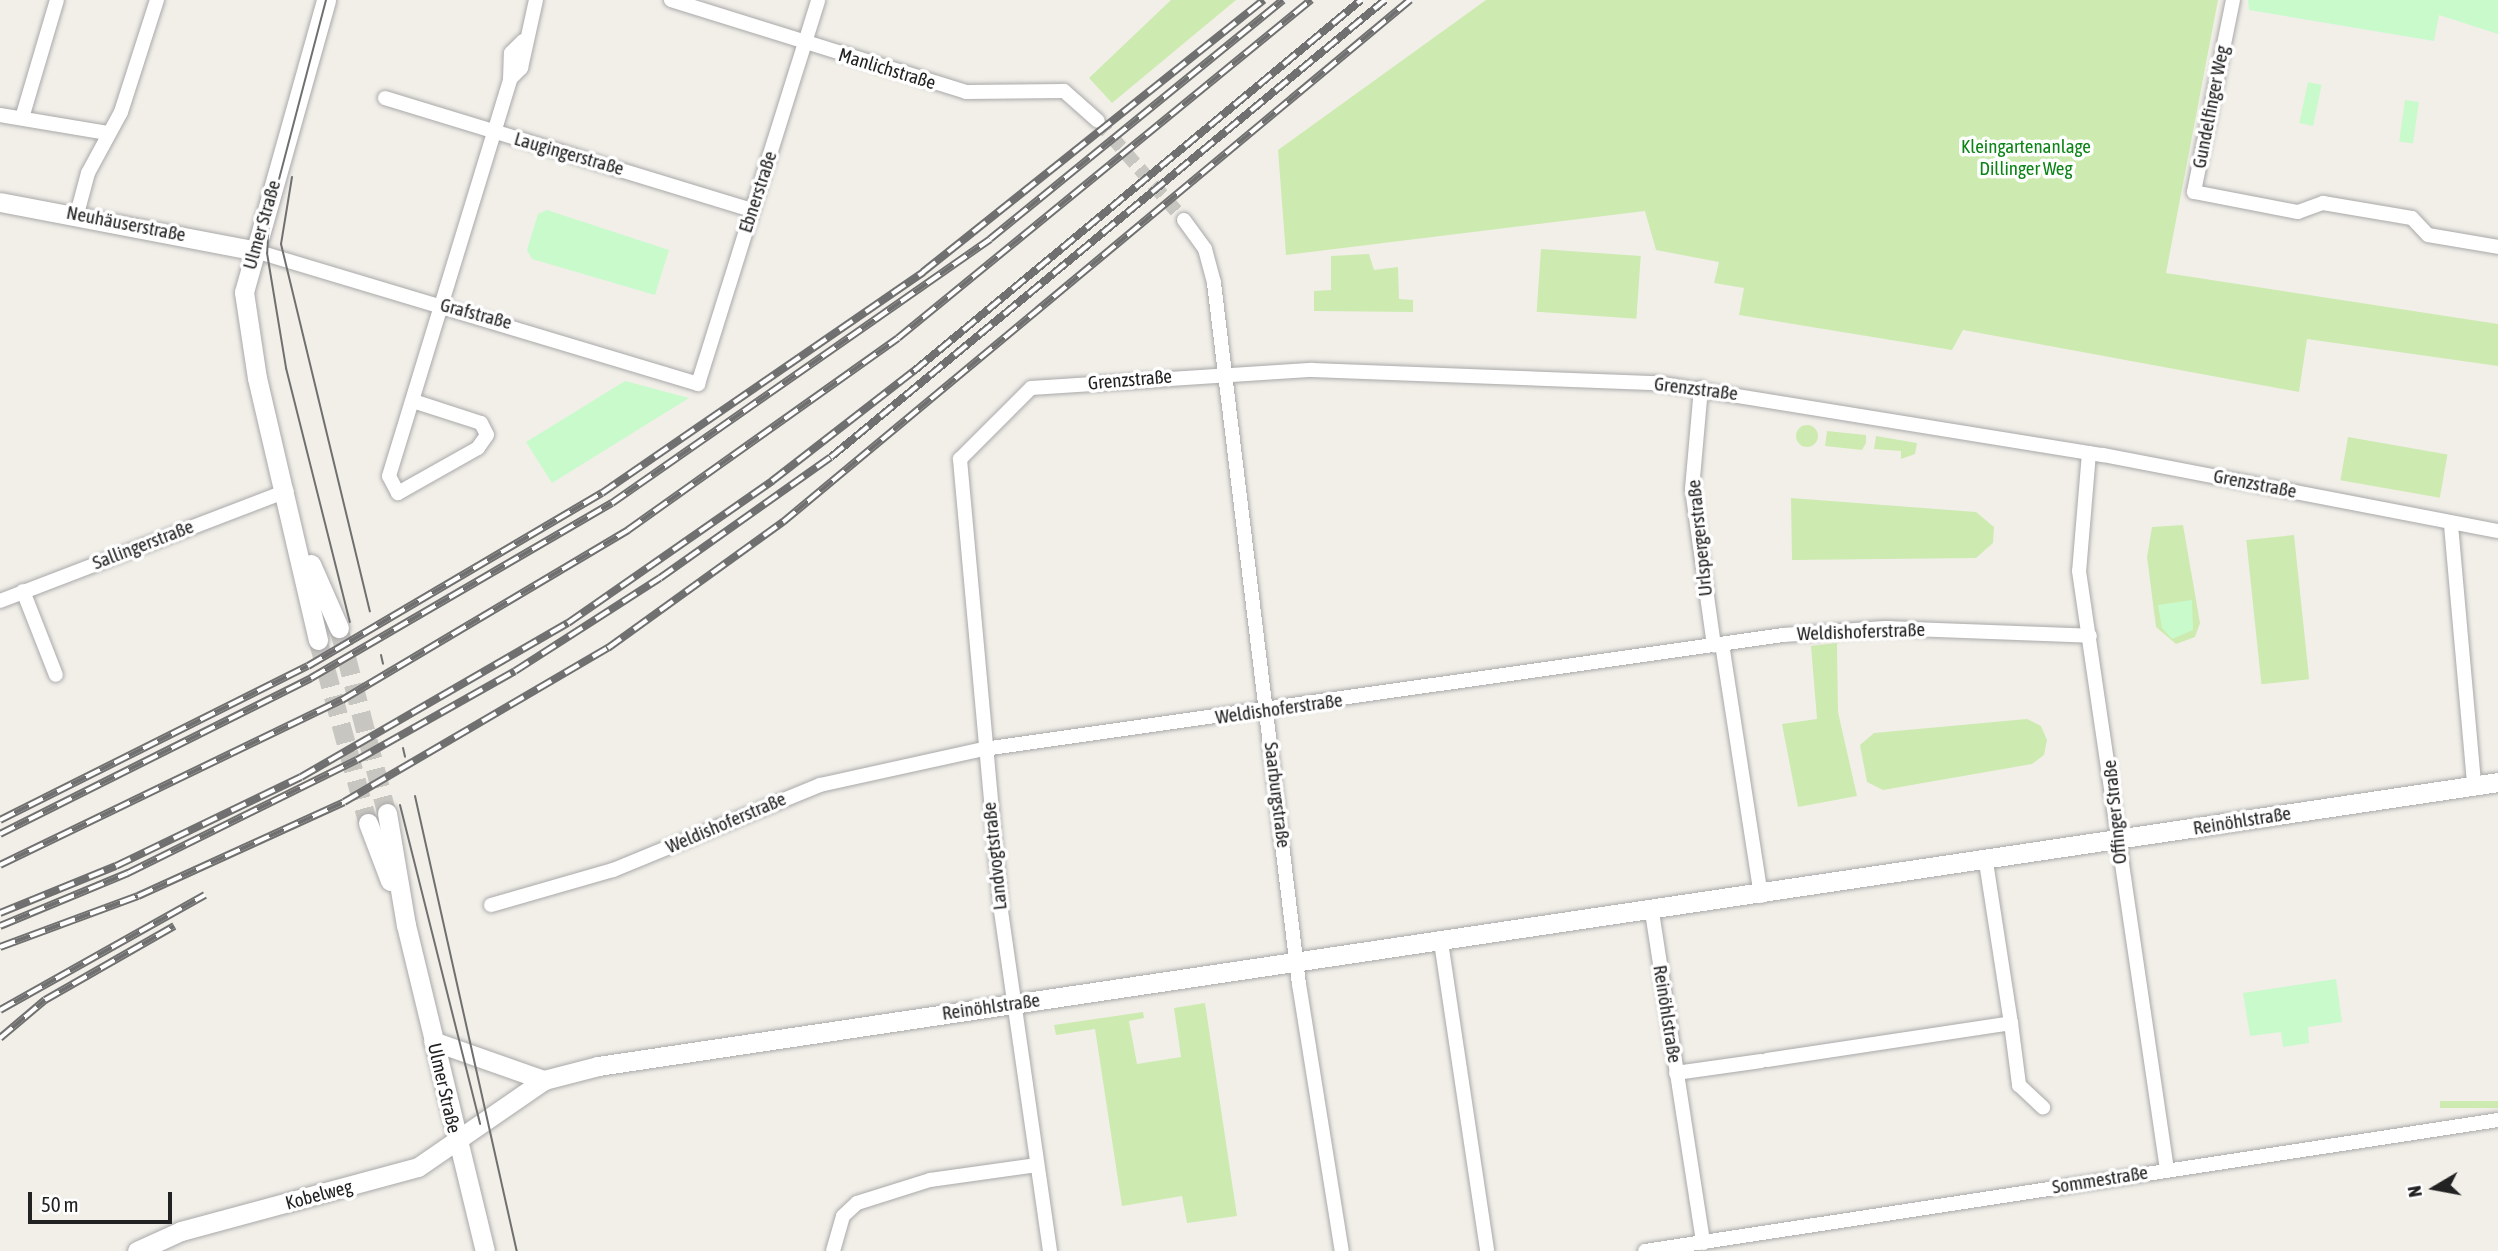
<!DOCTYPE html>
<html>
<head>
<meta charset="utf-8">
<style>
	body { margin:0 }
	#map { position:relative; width:2498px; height:1251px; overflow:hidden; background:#f2efe9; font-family:"Asap Condensed",sans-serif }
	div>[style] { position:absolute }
	.grass>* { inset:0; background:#cdebb0; transform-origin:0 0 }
	.round { border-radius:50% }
	.park>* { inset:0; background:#c8facc; transform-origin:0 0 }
	.minor-tunnel>* { height:14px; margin-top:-7px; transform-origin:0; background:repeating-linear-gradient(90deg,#c8c6c1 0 14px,transparent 0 21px) }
	.tertiary-tunnel>* { height:19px; margin-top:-9.5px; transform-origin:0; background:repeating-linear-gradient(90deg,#c8c6c1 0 19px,transparent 0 29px) }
	.roads { filter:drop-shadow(0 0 2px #a9a9a9) drop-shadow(0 0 2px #a9a9a9) }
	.minor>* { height:14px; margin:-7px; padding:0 7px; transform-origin:7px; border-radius:7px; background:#fff }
	.tertiary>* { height:19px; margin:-9.5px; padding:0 9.5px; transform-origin:9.5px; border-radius:9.5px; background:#fff }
	.tram>* { height:2px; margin:-1px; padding:0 1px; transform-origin:1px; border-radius:1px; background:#707070 }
	.rail>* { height:8px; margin-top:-4px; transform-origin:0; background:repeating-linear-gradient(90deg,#fff 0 16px,#707070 0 32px); box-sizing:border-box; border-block:2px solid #707070 }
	span { translate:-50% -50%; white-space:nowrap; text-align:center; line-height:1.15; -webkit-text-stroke:7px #fff; paint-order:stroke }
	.street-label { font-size:19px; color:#222 }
	.park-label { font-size:19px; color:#0c8416 }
	.north { position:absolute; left:2400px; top:1153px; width:70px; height:70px; -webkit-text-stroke:5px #fff; paint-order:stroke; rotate:260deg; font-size:19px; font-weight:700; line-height:28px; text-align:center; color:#222 }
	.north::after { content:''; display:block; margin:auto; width:24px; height:32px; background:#222; clip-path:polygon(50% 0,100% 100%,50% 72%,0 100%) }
	.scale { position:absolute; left:28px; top:1192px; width:144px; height:32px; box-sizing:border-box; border:4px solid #222; border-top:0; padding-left:9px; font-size:21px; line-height:24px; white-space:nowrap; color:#222; -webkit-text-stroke:5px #fff; paint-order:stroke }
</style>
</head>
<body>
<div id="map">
	<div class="grass">
		<div style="clip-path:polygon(1171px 0,1236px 0,1112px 103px,1089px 78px)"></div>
		<div style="clip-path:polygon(1486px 0,2218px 0,2166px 273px,2498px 324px,2498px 366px,2307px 339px,2299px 392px,1963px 330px,1952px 350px,1739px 315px,1744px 288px,1714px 283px,1719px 262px,1656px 250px,1645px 211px,1286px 255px,1278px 150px)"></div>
		<div style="left:1541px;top:249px;width:100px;height:63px;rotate:4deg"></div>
		<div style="clip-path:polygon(1369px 254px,1374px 270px,1398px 267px,1399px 299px,1413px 300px,1413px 312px,1314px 311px,1314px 291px,1331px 290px,1331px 256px)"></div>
		<div class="round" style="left:1796px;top:425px;width:22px;height:22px"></div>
		<div style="clip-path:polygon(1827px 431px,1866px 435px,1866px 443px,1862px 450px,1825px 446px)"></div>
		<div style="clip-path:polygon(1876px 436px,1917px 443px,1915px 454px,1901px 459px,1901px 451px,1874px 449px)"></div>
		<div style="left:2348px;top:437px;width:101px;height:44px;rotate:10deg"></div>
		<div style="clip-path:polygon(1791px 498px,1976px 512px,1994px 527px,1993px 543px,1976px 558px,1792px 560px)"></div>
		<div style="clip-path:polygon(2183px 525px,2200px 623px,2195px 637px,2176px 644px,2156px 627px,2147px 557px,2152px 527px)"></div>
		<div style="left:2294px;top:535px;width:145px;height:48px;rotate:84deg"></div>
		<div style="clip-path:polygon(1837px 643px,1838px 712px,1857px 796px,1798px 807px,1782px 724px,1817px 719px,1811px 646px)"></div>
		<div style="clip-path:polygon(2027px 719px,2041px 726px,2047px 740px,2044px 755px,2032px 764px,1883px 790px,1867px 782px,1860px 745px,1874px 733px)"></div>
		<div style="clip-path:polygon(1205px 1003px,1237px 1216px,1187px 1223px,1182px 1196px,1122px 1206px,1095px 1029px,1056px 1035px,1054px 1025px,1143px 1012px,1144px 1018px,1129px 1021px,1137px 1064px,1181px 1057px,1174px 1008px)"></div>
		<div style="left:2498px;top:1101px;width:7px;height:58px;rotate:90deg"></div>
	</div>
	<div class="park">
		<div style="clip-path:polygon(2248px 0,2498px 0,2498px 34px,2439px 15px,2434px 41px,2249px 10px)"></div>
		<div style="left:2308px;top:82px;width:14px;height:42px;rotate:12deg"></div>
		<div style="left:2405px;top:100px;width:14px;height:42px;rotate:8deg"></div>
		<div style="clip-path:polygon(547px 210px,669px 250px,655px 295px,532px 259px,527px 250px,538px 214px)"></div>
		<div style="clip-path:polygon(625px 381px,689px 398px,552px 483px,526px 442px)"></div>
		<div style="clip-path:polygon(2192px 600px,2193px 630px,2172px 639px,2162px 628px,2158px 605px)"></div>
		<div style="clip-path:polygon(2336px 979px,2342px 1022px,2308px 1027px,2309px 1043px,2283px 1047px,2281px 1032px,2250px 1036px,2243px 993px)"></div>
	</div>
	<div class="minor-tunnel">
		<div style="left:1098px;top:121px;width:131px;rotate:49deg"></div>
	</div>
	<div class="tertiary-tunnel">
		<div style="left:339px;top:628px;width:191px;rotate:75.5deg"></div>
		<div style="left:318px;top:640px;width:190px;rotate:74.7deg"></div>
	</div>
	<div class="roads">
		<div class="minor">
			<div style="left:671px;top:0;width:309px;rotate:17.3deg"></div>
			<div style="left:966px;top:92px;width:98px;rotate:-0.6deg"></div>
			<div style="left:1064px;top:91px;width:45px;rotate:41.4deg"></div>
			<div style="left:2233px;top:0;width:196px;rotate:101.5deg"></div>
			<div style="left:2194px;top:192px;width:106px;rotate:10.9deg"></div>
			<div style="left:2298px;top:212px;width:27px;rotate:-20deg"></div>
			<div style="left:2323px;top:203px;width:90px;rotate:9.6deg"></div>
			<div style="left:2412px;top:218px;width:23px;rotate:47deg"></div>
			<div style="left:2428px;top:235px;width:71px;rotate:9.7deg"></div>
			<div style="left:510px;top:79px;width:16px;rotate:-45deg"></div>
			<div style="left:521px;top:68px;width:70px;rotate:-77.6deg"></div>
			<div style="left:385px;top:98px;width:384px;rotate:17deg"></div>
			<div style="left:0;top:115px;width:109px;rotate:9.5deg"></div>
			<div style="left:22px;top:118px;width:123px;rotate:-73.5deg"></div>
			<div style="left:77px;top:214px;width:42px;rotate:-75deg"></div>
			<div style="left:88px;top:173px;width:69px;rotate:-61.6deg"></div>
			<div style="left:121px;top:112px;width:118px;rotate:-72.2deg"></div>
			<div style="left:1184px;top:220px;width:36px;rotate:54deg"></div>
			<div style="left:1205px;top:249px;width:35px;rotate:75deg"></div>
			<div style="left:1214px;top:283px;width:706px;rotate:83.09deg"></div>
			<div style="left:1299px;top:984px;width:270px;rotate:80.9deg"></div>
			<div style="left:252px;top:250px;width:466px;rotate:16.7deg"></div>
			<div style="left:698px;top:384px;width:402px;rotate:-72.6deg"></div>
			<div style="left:1701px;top:388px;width:101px;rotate:95.1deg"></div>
			<div style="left:1692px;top:489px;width:158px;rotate:82deg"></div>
			<div style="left:413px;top:401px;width:71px;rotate:17.9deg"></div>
			<div style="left:481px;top:423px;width:13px;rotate:63deg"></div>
			<div style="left:487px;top:435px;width:16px;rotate:125deg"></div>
			<div style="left:478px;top:448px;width:92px;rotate:150.6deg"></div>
			<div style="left:398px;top:493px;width:19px;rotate:-118deg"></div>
			<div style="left:389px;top:476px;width:415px;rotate:-73deg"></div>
			<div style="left:510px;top:79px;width:26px;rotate:-88deg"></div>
			<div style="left:511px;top:53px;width:17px;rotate:-45deg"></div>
			<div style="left:2089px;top:453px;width:118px;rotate:94.8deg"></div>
			<div style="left:2079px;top:571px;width:605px;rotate:81.64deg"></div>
			<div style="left:2451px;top:525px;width:261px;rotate:84.9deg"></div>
			<div style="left:23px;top:591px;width:90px;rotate:68.6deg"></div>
			<div style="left:0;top:601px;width:307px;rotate:-21deg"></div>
			<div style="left:1722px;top:644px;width:255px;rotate:81.2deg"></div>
			<div style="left:1986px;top:862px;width:163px;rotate:81.2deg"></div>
			<div style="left:491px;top:905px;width:127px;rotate:-16deg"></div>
			<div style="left:613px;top:870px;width:224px;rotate:-22.3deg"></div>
			<div style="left:820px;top:785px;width:168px;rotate:-12.4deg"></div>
			<div style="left:984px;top:749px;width:807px;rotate:-8.12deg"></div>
			<div style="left:1783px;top:635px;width:102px;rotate:-3.9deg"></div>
			<div style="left:1885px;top:628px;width:205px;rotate:2.2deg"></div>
			<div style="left:1652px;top:912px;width:335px;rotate:81.2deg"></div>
			<div style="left:1441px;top:942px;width:312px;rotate:81.5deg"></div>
			<div style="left:1767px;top:1060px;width:247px;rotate:-8.6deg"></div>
			<div style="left:2011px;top:1023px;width:63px;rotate:82.6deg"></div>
			<div style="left:2019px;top:1085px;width:33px;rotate:43deg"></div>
			<div style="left:1676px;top:1073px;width:86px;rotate:-8deg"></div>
			<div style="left:833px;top:1251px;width:36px;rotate:-74deg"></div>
			<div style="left:843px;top:1216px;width:19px;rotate:-43deg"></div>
			<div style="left:857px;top:1203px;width:77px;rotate:-17.5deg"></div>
			<div style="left:930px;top:1180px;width:108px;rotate:-8deg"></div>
			<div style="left:1050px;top:1251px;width:345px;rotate:-98.2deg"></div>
			<div style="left:1001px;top:910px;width:453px;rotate:-95.2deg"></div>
			<div style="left:960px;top:459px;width:100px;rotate:-45deg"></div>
			<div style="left:1031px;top:388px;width:282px;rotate:-3.7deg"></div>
			<div style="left:1312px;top:370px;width:345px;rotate:2.2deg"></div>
			<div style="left:1657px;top:383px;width:452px;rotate:9.2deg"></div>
			<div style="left:2103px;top:455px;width:402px;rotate:10.9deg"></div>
			<div style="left:1645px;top:1251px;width:863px;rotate:-8.73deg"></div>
		</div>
		<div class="tertiary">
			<div style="left:0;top:202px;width:257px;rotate:10.8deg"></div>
			<div style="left:311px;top:564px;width:70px;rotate:66.4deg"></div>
			<div style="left:318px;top:640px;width:269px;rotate:-103.1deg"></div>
			<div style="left:257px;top:378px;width:87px;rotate:-98.6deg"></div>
			<div style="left:244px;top:292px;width:303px;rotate:-74.3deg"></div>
			<div style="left:387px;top:813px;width:114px;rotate:80.4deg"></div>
			<div style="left:406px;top:925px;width:335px;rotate:76.4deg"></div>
			<div style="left:368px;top:823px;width:62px;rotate:69.2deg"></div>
			<div style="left:433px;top:1041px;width:118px;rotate:19.4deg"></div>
			<div style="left:137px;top:1251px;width:48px;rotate:-24.4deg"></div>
			<div style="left:181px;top:1231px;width:245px;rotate:-15.1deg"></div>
			<div style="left:418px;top:1167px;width:153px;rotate:-34.6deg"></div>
			<div style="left:544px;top:1080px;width:56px;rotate:-14.5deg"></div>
			<div style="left:598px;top:1066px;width:1921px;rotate:-8.5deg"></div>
		</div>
	</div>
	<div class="tram">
		<div style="left:326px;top:0;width:225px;rotate:104.7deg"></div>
		<div style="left:269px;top:218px;width:35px;rotate:93deg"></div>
		<div style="left:267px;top:253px;width:117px;rotate:80.6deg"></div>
		<div style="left:286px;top:368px;width:262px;rotate:75.9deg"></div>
		<div style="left:292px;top:177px;width:68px;rotate:99.3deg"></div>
		<div style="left:281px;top:244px;width:378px;rotate:76.4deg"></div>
		<div style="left:381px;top:655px;width:9px;rotate:77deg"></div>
		<div style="left:403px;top:748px;width:9px;rotate:77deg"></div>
		<div style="left:415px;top:796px;width:466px;rotate:77.4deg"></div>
		<div style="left:400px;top:805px;width:329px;rotate:75.9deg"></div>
	</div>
	<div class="rail">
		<div style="left:0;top:820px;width:344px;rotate:-26.6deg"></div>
		<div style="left:308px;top:666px;width:341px;rotate:-30.5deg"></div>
		<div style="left:602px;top:493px;width:390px;rotate:-34.5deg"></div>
		<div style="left:923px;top:272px;width:436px;rotate:-38.6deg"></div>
		<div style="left:0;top:834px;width:348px;rotate:-26.6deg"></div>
		<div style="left:311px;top:678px;width:348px;rotate:-30.2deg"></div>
		<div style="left:612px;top:503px;width:461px;rotate:-34.9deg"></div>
		<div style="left:990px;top:239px;width:378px;rotate:-39.2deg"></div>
		<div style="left:0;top:865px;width:380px;rotate:-25.8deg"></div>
		<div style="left:342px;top:700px;width:333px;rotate:-30.7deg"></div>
		<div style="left:628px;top:530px;width:331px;rotate:-35.4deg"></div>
		<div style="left:898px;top:338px;width:534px;rotate:-39.3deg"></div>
		<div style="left:0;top:913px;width:125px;rotate:-22.1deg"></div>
		<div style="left:116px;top:866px;width:205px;rotate:-25.7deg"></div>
		<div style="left:301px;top:777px;width:308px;rotate:-30deg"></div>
		<div style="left:568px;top:623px;width:249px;rotate:-34.8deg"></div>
		<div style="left:772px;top:481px;width:180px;rotate:-37.8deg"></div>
		<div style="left:914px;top:371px;width:581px;rotate:-39.69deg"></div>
		<div style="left:0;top:926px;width:139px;rotate:-22.5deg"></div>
		<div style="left:128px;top:873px;width:255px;rotate:-26.3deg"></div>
		<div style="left:357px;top:760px;width:181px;rotate:-29.4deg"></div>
		<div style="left:515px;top:671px;width:172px;rotate:-32.7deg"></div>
		<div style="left:660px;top:578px;width:209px;rotate:-35.3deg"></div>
		<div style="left:831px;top:457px;width:718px;rotate:-39.52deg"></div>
		<div style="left:0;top:947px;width:147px;rotate:-20.3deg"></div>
		<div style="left:138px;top:896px;width:226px;rotate:-24.5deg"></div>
		<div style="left:344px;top:802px;width:306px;rotate:-30.3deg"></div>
		<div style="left:608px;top:648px;width:216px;rotate:-35.8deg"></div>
		<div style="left:783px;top:522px;width:816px;rotate:-39.78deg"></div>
		<div style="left:0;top:1010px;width:235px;rotate:-29.3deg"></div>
		<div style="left:0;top:1038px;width:59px;rotate:-40.2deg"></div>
		<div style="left:45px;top:1000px;width:149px;rotate:-29.8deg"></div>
	</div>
	<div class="street-label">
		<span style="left:887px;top:69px;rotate:17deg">Manlichstraße</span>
		<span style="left:2211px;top:107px;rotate:-79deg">Gundelfinger Weg</span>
		<span style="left:569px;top:154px;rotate:16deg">Laugingerstraße</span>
		<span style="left:758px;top:192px;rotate:-72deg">Ebnerstraße</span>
		<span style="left:126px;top:224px;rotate:11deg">Neuhäuserstraße</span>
		<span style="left:262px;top:225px;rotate:-74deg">Ulmer Straße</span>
		<span style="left:476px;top:314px;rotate:15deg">Grafstraße</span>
		<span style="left:1130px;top:380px;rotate:-5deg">Grenzstraße</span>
		<span style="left:1696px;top:389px;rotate:7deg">Grenzstraße</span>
		<span style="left:2255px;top:484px;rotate:11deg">Grenzstraße</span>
		<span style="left:1700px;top:538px;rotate:-96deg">Urlspergerstraße</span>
		<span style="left:143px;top:545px;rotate:-21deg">Sallingerstraße</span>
		<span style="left:1861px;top:632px;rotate:-2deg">Weldishoferstraße</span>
		<span style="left:1279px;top:709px;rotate:-8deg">Weldishoferstraße</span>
		<span style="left:1277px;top:795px;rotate:83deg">Saarburgstraße</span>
		<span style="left:2115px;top:812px;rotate:-96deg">Offinger Straße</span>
		<span style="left:2242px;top:821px;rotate:-9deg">Reinöhlstraße</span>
		<span style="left:726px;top:823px;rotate:-23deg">Weldishoferstraße</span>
		<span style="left:995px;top:856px;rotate:-96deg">Landvogtstraße</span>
		<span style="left:991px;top:1007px;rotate:-8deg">Reinöhlstraße</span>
		<span style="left:1667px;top:1014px;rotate:81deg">Reinöhlstraße</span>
		<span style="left:444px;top:1088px;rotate:77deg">Ulmer Straße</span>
		<span style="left:2100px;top:1180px;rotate:-9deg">Sommestraße</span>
		<span style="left:319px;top:1195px;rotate:-15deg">Kobelweg</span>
	</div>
	<div class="park-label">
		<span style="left:2026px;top:158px">Kleingartenanlage<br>Dillinger Weg</span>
	</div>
	<div class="north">N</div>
	<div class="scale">50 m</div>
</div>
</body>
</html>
